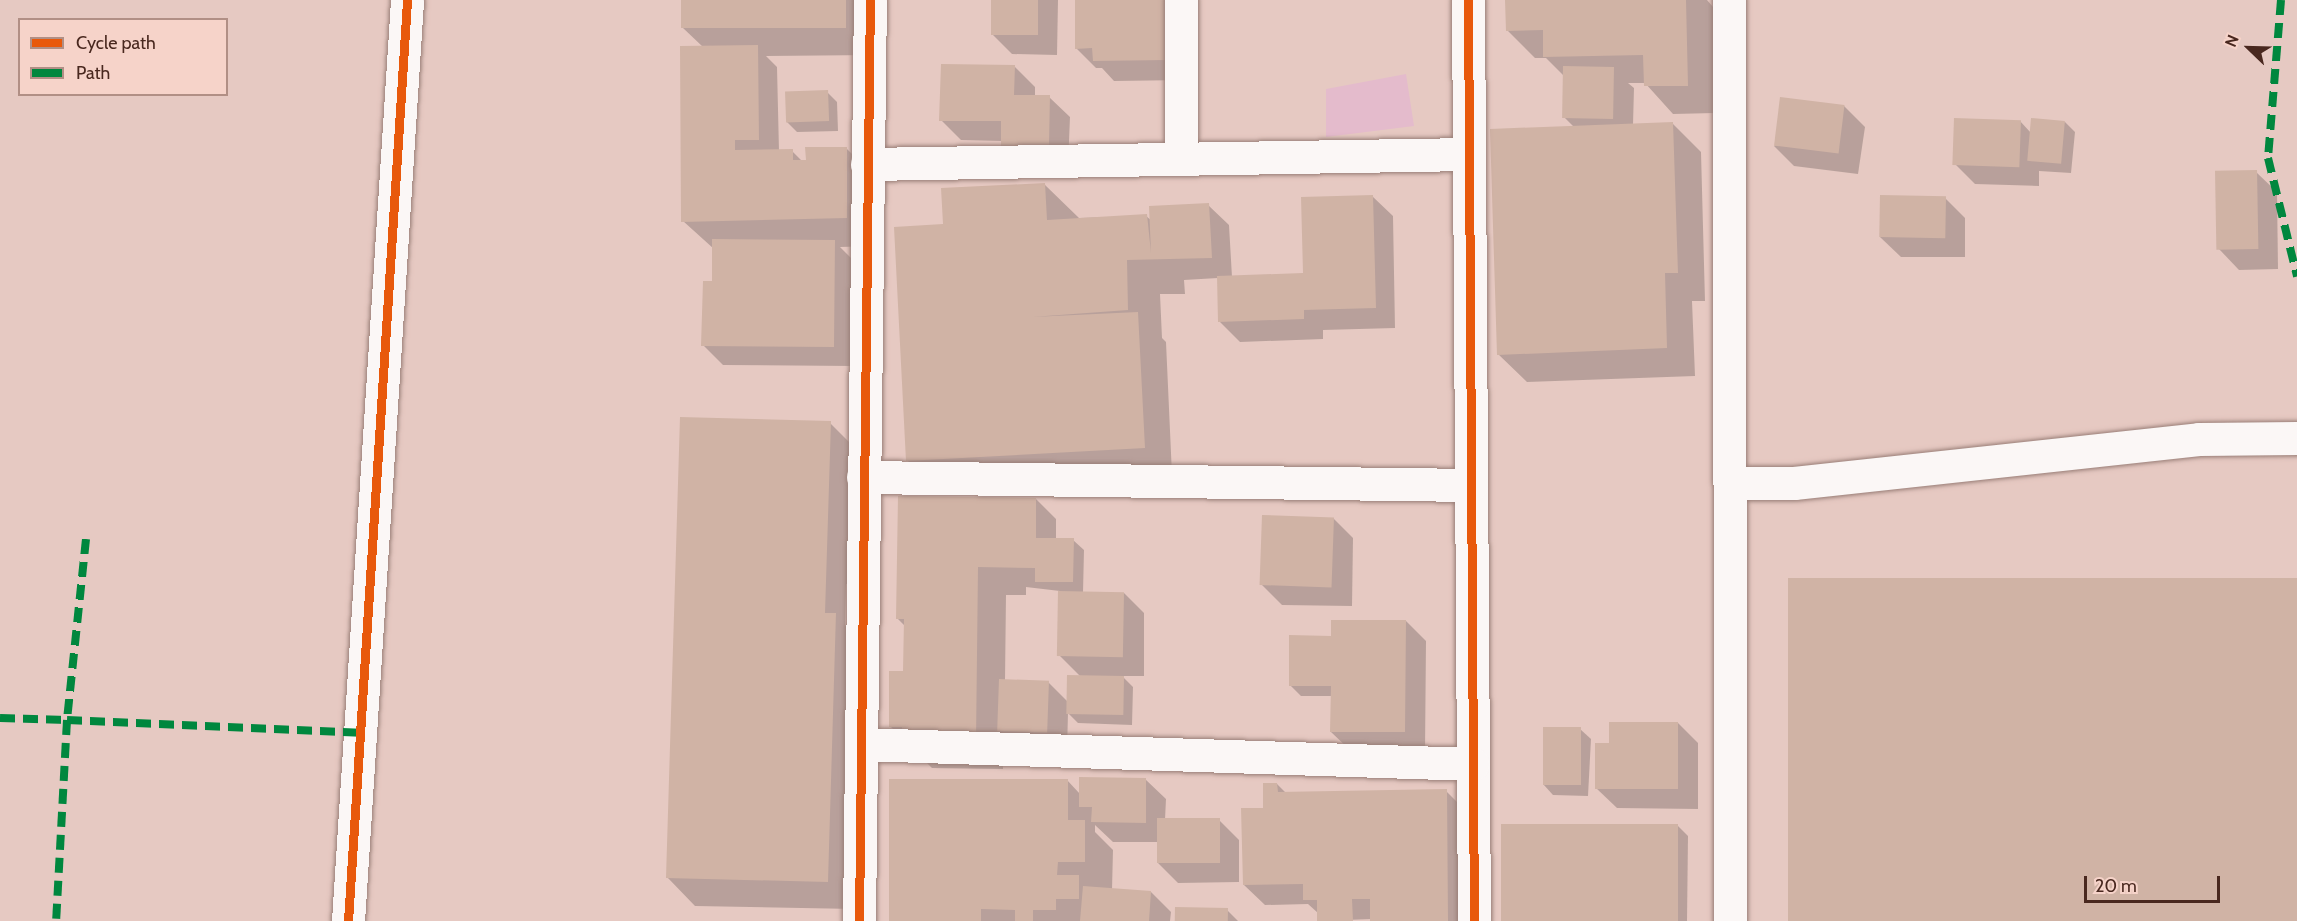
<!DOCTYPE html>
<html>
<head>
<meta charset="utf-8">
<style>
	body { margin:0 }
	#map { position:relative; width:2297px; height:921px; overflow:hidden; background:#e6c9c2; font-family:Cabin,sans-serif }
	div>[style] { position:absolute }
	.green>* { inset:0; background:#e4bbcc }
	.shadow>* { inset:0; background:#0003 }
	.building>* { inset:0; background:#d0b3a5; transform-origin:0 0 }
	.roads { filter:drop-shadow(0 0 2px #997e77) drop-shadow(0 0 2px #997e77) }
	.minor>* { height:33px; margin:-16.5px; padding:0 16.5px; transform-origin:16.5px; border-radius:16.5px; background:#fbf7f6 }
	.quiet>* { height:8px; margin-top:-4px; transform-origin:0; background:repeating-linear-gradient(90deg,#00873e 0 15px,transparent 0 23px) }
	.cycleway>* { height:9px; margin:-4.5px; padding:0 4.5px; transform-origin:4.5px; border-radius:4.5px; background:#e8590c }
	span { translate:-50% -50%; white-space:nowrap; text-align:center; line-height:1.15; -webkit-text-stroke:5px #f6d3c9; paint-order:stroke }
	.legend { position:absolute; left:18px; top:18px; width:210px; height:78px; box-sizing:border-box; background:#f6d3c9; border:2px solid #b18f85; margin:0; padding:8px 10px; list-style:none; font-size:18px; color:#49281f }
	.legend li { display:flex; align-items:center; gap:12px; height:30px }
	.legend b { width:30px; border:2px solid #b18f85 }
	.north { position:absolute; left:2219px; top:18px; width:60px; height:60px; -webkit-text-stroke:4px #f6d3c9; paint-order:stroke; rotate:293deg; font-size:16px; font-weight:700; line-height:24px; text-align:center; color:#49281f }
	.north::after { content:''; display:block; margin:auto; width:21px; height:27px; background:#49281f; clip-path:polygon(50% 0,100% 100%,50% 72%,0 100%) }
	.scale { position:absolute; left:2084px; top:876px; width:136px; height:27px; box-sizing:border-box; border:3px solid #49281f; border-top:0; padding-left:8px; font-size:18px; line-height:21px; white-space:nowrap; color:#49281f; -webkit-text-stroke:4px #f6d3c9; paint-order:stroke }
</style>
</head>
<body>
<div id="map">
	<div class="green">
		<div style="clip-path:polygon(1406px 74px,1414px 126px,1326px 137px,1326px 89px)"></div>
	</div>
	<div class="shadow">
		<div style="clip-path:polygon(683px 0,874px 0,874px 55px,766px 56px,777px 67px,779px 151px,792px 151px,803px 162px,846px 148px,874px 176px,875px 246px,840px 247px,855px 262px,853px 366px,723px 365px,703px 345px,716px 283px,714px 249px,683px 221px,703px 47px,683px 28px)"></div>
		<div style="clip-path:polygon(992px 0,1058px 0,1057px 55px,1012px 54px,992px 34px)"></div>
		<div style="clip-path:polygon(1076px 0,1186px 0,1186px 80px,1114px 81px,1102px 68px,1096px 68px,1076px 48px)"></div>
		<div style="clip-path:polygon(1507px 0,1707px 0,1713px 7px,1715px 113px,1673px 114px,1645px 83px,1628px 83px,1634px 88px,1633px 125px,1673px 124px,1701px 152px,1705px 301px,1692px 301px,1695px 376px,1527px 382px,1498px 354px,1574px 127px,1564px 117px,1564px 76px,1546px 58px,1535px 58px,1507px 30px)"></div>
		<div style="clip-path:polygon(1015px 67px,1035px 87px,1035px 97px,1049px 97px,1070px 117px,1068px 166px,1002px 141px,961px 140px,941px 120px)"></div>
		<div style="clip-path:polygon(827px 92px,837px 102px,838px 131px,797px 132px,787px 122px)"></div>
		<div style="clip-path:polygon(1844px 106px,1865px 127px,1858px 174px,1794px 166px,1774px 146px)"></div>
		<div style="clip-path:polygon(2020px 121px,2031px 133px,2065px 122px,2075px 132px,2071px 173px,2039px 171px,2039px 186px,1975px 184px,1955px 164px)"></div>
		<div style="clip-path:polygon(2256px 172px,2277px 192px,2278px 269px,2239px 270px,2219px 249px)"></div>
		<div style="clip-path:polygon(1044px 184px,1079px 218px,1146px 216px,1152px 221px,1208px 205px,1229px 225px,1232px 277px,1304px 275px,1372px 196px,1393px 216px,1395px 328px,1323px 330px,1323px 339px,1240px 342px,1220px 322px,1218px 278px,1184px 280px,1185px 294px,1160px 294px,1162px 338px,1166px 342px,1172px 475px,936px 489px,908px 461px,945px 225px)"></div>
		<div style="clip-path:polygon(1945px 198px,1965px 218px,1965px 257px,1901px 257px,1880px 237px)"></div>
		<div style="clip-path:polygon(830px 423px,858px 451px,854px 584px,846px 584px,845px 625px,864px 643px,855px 909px,695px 906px,667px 877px)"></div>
		<div style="clip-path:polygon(evenodd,1036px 499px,1056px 519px,1056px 539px,1073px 540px,1084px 550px,1083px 593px,1124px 593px,1144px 613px,1144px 676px,1122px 676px,1133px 687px,1132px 725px,1078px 723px,1068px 713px,1067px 751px,1004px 734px,1003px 769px,932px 768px,890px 726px,905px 672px,906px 627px,897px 618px,1036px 499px,1026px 587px,1060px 591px,1059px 655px,1080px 676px,1068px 702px,1048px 682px,1005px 681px,1006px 595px,1026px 595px,1026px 587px)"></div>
		<div style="clip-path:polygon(1333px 518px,1353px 538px,1352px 606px,1282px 605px,1262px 585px)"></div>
		<div style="clip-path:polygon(1406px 621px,1426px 641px,1425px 752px,1352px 752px,1331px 732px,1332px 696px,1301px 696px,1290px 685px)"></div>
		<div style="clip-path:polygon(1678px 723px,1698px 743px,1698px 809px,1617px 808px,1596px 788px,1610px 745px)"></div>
		<div style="clip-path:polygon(1580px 729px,1591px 739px,1588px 796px,1553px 795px,1543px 784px)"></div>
		<div style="clip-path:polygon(1145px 779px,1166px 799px,1165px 820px,1219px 820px,1239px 840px,1239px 882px,1178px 883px,1158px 863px,1158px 842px,1113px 842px,1095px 825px,1095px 832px,1113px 850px,1112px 890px,1151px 892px,1171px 912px,1170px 921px,890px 921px,1067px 780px,1080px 794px)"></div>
		<div style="clip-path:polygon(1277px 784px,1286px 793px,1446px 791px,1474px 819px,1476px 921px,1372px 921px,1372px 919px,1318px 921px,1318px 913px,1308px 904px,1265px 905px,1244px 885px,1264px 809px)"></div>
		<div style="clip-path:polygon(1678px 826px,1688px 836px,1687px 921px,1502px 921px)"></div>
		<div style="clip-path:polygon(1227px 910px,1238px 921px,1176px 921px)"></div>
	</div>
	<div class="building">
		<div style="left:681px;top:0;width:165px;height:28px"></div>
		<div style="left:991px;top:0;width:47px;height:35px"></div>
		<div style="clip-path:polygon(1075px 0,1167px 0,1166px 60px,1093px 61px,1092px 48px,1075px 49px)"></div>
		<div style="clip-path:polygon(1505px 0,1686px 0,1688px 86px,1644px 86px,1643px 55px,1543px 57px,1543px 30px,1506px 31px)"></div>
		<div style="clip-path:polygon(758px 45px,759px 140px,735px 140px,735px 150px,793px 149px,793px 160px,806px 160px,805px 147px,847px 147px,847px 218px,681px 222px,680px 46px)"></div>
		<div style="clip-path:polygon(941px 64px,1015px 65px,1014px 95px,1050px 95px,1049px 146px,1001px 146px,1001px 121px,939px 121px)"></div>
		<div style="left:1563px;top:66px;width:51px;height:52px;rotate:1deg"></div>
		<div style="left:828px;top:90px;width:31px;height:43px;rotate:88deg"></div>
		<div style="left:1780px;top:97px;width:65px;height:49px;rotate:7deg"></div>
		<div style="left:1954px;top:118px;width:67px;height:47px;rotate:2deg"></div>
		<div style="left:2031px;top:118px;width:34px;height:43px;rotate:5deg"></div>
		<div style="clip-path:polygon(1673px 122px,1678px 273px,1665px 273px,1667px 348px,1497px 355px,1490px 129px)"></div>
		<div style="left:2257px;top:170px;width:79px;height:42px;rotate:89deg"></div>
		<div style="clip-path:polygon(1045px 183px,1047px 220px,1147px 214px,1151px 253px,1149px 206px,1209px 203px,1212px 258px,1127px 260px,1128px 310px,1032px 317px,1138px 312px,1145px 448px,906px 461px,894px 227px,943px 224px,941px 188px)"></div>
		<div style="clip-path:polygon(1373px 195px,1376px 308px,1304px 310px,1304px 319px,1218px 322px,1217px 276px,1303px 273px,1301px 197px)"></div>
		<div style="left:1880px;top:195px;width:66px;height:42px;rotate:1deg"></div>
		<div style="clip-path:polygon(712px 239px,835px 240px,834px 347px,701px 346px,703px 281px,712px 281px)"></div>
		<div style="clip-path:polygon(680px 417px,831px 421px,825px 613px,836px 613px,828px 882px,666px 878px)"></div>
		<div style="clip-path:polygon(898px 496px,1036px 498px,1036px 538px,1074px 538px,1073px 582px,1035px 582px,1035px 568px,978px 567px,976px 741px,902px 741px,902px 727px,889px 727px,889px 671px,903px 671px,904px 619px,896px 619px)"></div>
		<div style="left:1262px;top:515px;width:72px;height:70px;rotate:2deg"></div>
		<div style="left:1788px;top:578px;width:509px;height:343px"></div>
		<div style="left:1058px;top:591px;width:66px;height:65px;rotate:1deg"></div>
		<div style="clip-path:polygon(1331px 620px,1406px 620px,1405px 732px,1330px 732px,1331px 686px,1289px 686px,1289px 635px,1331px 636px)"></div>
		<div style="left:1067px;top:675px;width:57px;height:39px;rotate:1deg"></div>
		<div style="left:999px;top:679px;width:50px;height:52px;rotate:2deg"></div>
		<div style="clip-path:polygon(1609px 722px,1678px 722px,1678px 789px,1595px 789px,1595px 743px,1609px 743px)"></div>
		<div style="left:1543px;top:727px;width:38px;height:58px"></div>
		<div style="clip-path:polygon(1079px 777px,1146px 778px,1146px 823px,1091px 822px,1092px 807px,1079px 807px)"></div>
		<div style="clip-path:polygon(889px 779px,1068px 779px,1068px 820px,1085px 820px,1085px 862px,1058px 862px,1057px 875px,1079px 875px,1079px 899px,1056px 899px,1056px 910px,1033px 910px,1033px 921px,1015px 921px,1015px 910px,981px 909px,981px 921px,889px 921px)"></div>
		<div style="clip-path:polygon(1263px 783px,1277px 783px,1278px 792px,1447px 789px,1448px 921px,1370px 921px,1370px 899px,1352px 899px,1353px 921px,1317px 921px,1317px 900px,1303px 900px,1303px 884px,1243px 885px,1241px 808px,1263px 808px)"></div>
		<div style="left:1157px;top:818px;width:63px;height:45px"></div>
		<div style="left:1501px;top:824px;width:177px;height:97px"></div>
		<div style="clip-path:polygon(1083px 886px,1151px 891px,1149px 921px,1080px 921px)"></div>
		<div style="left:1175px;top:907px;width:53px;height:14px;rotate:1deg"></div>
	</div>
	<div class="roads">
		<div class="minor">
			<div style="left:1181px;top:0;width:157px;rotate:90deg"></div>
			<div style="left:1468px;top:0;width:921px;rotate:89.63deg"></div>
			<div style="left:1729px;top:0;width:921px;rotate:89.94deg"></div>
			<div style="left:867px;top:164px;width:601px;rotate:-0.95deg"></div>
			<div style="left:863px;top:477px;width:608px;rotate:0.75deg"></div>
			<div style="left:1730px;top:483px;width:64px"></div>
			<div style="left:1794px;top:483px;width:407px;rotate:-6.2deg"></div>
			<div style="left:2199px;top:439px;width:98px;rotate:-0.6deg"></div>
			<div style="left:861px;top:744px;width:612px;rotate:1.87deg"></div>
			<div style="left:348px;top:921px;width:923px;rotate:-86.33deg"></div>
			<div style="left:859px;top:921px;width:921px;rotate:-89.32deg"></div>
		</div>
	</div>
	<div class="quiet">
		<div style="left:2281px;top:0;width:159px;rotate:94.7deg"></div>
		<div style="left:2268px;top:158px;width:122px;rotate:76.2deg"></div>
		<div style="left:86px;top:539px;width:182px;rotate:96deg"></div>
		<div style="left:67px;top:720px;width:293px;rotate:2.5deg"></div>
		<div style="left:0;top:718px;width:67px;rotate:1.7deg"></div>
		<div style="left:67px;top:720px;width:201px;rotate:93.1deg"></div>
	</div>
	<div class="cycleway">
		<div style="left:1468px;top:0;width:921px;rotate:89.63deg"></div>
		<div style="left:348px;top:921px;width:923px;rotate:-86.33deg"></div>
		<div style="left:859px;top:921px;width:921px;rotate:-89.32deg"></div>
	</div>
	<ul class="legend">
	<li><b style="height:8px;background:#e8590c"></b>Cycle path</li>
	<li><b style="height:8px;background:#00873e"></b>Path</li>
	</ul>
	<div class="north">N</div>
	<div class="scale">20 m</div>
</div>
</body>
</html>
